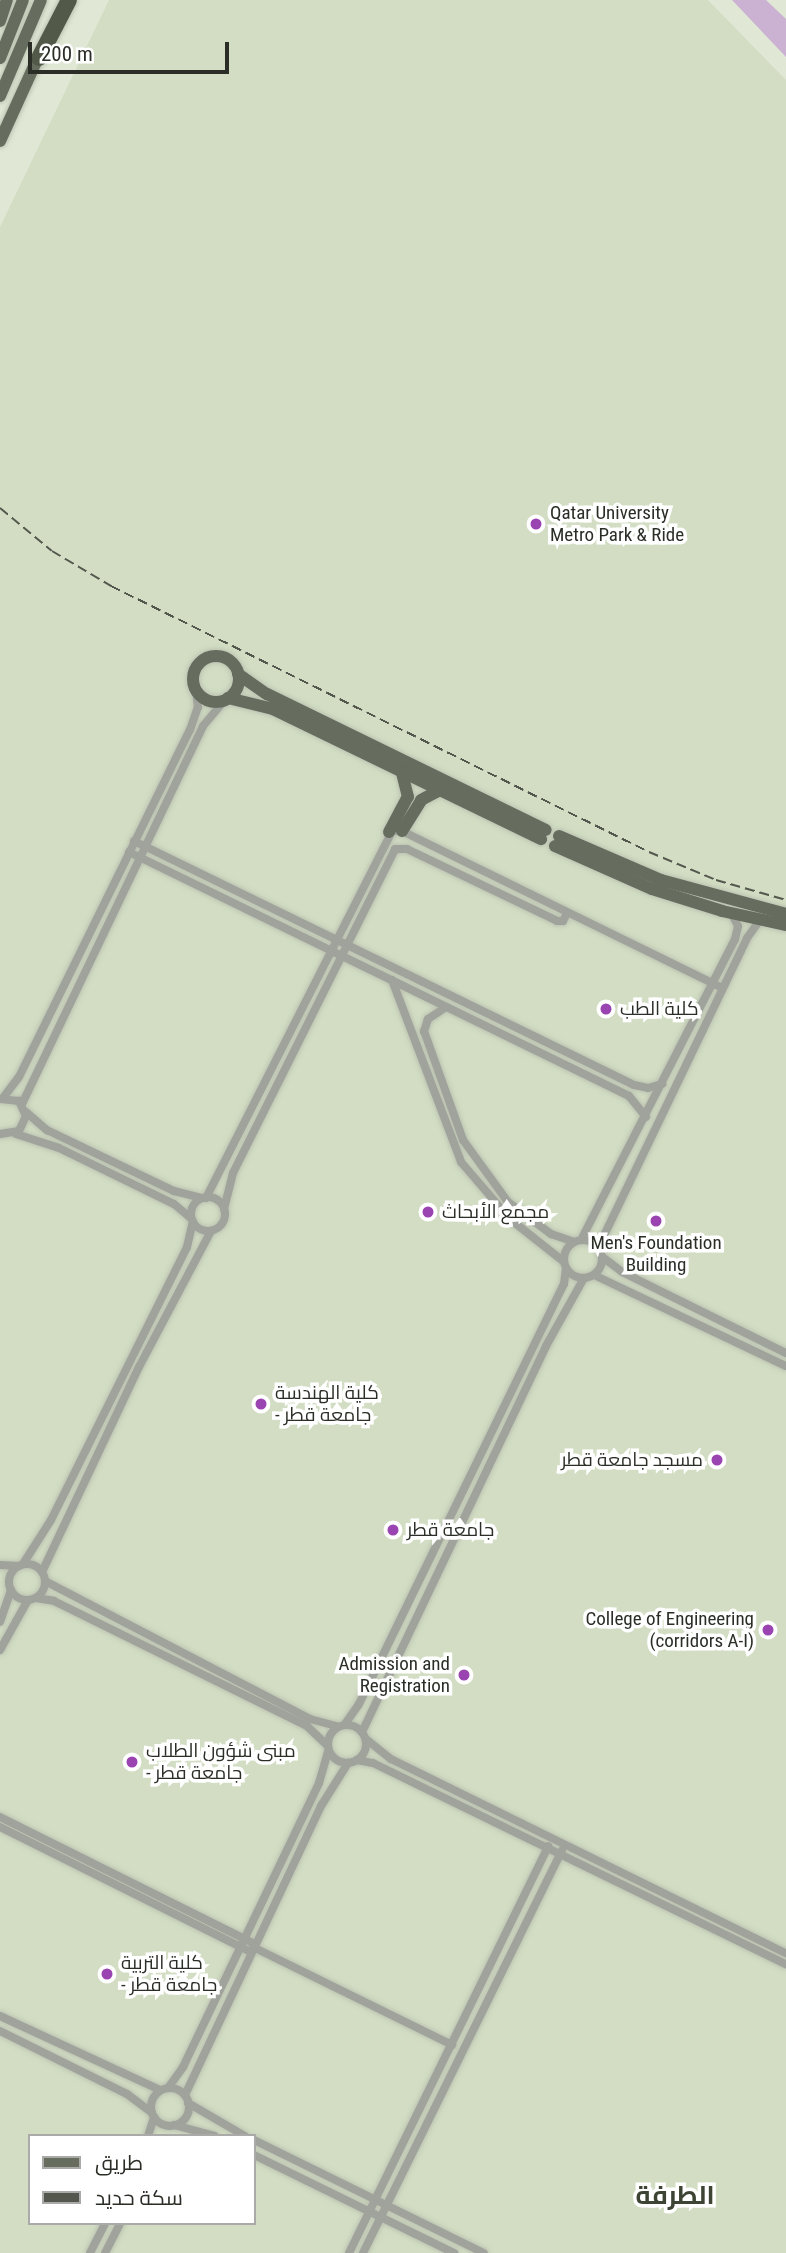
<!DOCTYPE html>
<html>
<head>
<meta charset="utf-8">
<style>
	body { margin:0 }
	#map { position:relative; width:786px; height:2253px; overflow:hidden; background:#e0e8d5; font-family:"Roboto Condensed",Cairo,sans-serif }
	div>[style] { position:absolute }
	.built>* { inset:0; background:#d2ddc3 }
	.green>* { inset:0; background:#cbb2d2 }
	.roads { filter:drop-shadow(0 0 2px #bcc3b2) drop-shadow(0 0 2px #bcc3b2) }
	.street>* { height:8px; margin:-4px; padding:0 4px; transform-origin:4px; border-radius:4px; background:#9fa39b }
	.street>.ring { margin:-4px; padding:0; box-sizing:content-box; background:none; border:8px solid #9fa39b; border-radius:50% }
	.primary>* { height:12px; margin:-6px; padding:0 6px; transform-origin:6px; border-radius:6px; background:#666c5e }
	.primary>.ring { margin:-6px; padding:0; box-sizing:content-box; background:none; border:12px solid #666c5e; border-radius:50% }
	.highway>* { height:16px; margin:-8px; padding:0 8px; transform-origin:8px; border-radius:8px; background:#525948 }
	.rail>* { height:2px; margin-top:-1px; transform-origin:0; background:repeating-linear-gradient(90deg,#53574d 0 10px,transparent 0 15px) }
	.dots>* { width:19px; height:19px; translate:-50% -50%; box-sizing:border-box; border:4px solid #fff; border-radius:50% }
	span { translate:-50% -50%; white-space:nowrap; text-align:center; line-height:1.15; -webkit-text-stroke:7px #fff; paint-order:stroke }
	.poi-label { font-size:19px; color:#2b2e27 }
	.left { translate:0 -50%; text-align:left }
	.right { translate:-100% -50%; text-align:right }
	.district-label { font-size:26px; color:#3d4434; font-weight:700 }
	.legend { position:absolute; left:28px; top:2134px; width:228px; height:91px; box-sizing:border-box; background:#fff; border:2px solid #aaaba9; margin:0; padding:9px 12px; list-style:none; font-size:21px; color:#2b2e27 }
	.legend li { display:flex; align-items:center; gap:14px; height:35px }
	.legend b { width:35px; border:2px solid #aaaba9 }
	.scale { position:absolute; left:28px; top:42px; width:201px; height:32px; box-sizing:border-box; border:4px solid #2b2e27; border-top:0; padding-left:9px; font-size:21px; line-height:24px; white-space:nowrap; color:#2b2e27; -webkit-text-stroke:5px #fff; paint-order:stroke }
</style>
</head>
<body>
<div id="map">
	<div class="built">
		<div style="clip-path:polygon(evenodd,109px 0,708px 0,786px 80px,786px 2253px,0 2253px,0 227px,109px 0,30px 2136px,254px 2136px,254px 2223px,30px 2223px,30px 2136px)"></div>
	</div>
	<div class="green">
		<div style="clip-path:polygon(732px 0,766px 0,786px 19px,786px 57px)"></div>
	</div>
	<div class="roads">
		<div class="street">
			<div style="left:134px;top:841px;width:556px;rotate:26.01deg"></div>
			<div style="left:634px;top:1085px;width:14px;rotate:12deg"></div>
			<div style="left:648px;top:1088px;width:15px;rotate:-16deg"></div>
			<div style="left:129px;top:852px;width:556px;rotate:26.01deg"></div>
			<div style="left:629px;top:1096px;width:27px;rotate:51deg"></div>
			<div style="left:392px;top:980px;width:195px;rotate:69.2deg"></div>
			<div style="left:461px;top:1162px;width:75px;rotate:49.3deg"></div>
			<div style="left:510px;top:1219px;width:69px;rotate:38.5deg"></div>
			<div style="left:446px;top:1007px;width:22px;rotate:146deg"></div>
			<div style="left:428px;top:1019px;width:13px;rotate:108deg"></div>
			<div style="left:424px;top:1031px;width:116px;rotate:70.3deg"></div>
			<div style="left:463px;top:1140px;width:77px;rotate:54deg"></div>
			<div style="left:508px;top:1202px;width:54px;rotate:36.7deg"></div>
			<div style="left:551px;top:1234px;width:24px;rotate:19deg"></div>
			<div style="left:3px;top:1098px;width:26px;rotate:-53deg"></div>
			<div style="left:19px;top:1077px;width:387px;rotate:-63.8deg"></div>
			<div style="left:190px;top:730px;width:24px;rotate:-71deg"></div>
			<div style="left:198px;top:707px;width:17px;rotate:-97deg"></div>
			<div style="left:22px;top:1104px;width:419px;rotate:-64.4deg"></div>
			<div style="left:203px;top:726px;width:33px;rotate:-50deg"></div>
			<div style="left:26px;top:1112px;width:28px;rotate:41deg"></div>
			<div style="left:47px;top:1130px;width:141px;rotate:25.7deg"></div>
			<div style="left:174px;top:1191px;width:29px;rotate:14deg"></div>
			<div style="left:0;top:1134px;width:19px;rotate:-9deg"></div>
			<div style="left:19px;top:1131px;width:17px;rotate:-65deg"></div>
			<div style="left:26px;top:1116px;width:17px;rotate:-115deg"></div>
			<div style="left:19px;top:1101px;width:18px;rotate:-174deg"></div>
			<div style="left:16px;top:1134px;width:45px;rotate:18deg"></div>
			<div style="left:59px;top:1148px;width:128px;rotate:26deg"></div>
			<div style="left:174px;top:1204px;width:23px;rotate:40deg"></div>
			<div class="ring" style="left:191px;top:1197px;width:26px;height:26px"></div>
			<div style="left:206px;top:1198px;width:411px;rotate:-63.1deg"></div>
			<div style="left:392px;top:831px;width:10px"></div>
			<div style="left:402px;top:831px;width:357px;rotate:26.1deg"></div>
			<div style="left:224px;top:1209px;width:37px;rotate:-76deg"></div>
			<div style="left:233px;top:1173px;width:362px;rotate:-63.4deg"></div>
			<div style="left:395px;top:849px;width:12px"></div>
			<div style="left:407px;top:849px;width:166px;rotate:25.6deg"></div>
			<div style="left:557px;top:921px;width:6px"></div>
			<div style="left:563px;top:921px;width:9px;rotate:-63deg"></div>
			<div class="ring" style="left:564px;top:1240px;width:30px;height:30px"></div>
			<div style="left:581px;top:1240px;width:338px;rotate:-62.9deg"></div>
			<div style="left:735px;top:939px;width:13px;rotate:-77deg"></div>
			<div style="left:738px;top:926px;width:13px;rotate:-117deg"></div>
			<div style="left:598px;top:1248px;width:344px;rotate:-64.3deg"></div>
			<div style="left:747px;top:938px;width:22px;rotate:-54deg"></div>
			<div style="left:601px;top:1256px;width:26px;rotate:37deg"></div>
			<div style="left:622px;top:1272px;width:183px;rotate:26.3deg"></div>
			<div style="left:594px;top:1275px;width:212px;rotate:25.4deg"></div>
			<div class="ring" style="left:9px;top:1564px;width:28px;height:28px"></div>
			<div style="left:23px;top:1564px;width:52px;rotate:-57.5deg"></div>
			<div style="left:51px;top:1520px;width:305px;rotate:-63.5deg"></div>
			<div style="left:187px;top:1247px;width:26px;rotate:-77deg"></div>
			<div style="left:0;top:1565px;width:19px;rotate:3deg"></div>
			<div style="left:42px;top:1572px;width:227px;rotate:-64.7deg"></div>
			<div style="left:139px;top:1367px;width:154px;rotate:-62.1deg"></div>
			<div style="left:45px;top:1581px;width:299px;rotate:27.5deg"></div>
			<div style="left:310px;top:1719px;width:28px;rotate:15deg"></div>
			<div style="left:36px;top:1598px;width:18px;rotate:9deg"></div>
			<div style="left:54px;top:1601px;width:282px;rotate:26.3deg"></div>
			<div style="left:307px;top:1726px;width:28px;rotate:44deg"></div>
			<div style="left:0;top:1622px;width:34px;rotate:-71deg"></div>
			<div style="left:0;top:1650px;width:57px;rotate:-60.8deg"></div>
			<div style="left:345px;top:1724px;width:24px;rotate:-55deg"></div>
			<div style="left:359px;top:1704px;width:467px;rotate:-64deg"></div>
			<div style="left:564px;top:1284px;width:16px;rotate:-83deg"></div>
			<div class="ring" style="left:328px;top:1725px;width:30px;height:30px"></div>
			<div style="left:362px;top:1732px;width:428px;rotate:-64.5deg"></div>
			<div style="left:546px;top:1346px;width:78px;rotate:-60.8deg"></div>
			<div style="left:366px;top:1739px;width:32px;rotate:39deg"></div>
			<div style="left:391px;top:1759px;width:440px;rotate:26.2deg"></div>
			<div style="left:357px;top:1760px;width:16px;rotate:11deg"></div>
			<div style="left:373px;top:1763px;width:459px;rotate:26deg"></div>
			<div style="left:0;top:1817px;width:285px;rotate:26.5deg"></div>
			<div style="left:0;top:1827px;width:280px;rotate:26.5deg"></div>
			<div style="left:253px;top:1947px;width:222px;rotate:26.2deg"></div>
			<div style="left:0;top:2016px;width:176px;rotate:24.8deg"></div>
			<div style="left:0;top:2031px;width:142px;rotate:26.4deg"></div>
			<div style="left:127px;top:2094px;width:31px;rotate:37deg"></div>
			<div style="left:168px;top:2088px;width:26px;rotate:-54deg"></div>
			<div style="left:183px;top:2067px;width:315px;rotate:-64.4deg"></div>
			<div style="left:319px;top:1783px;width:33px;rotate:-74deg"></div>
			<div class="ring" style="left:151px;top:2088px;width:30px;height:30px"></div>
			<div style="left:185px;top:2095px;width:319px;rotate:-64.8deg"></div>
			<div style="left:321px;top:1806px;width:51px;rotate:-57.9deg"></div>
			<div style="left:188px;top:2103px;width:66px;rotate:30.1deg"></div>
			<div style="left:174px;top:2125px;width:42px;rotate:15deg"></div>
			<div style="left:148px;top:2136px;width:20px;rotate:-72deg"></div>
			<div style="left:254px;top:2140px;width:256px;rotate:26.2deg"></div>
			<div style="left:254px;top:2155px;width:223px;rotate:26.1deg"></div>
			<div style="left:90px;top:2253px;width:34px;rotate:-63deg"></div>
			<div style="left:105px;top:2253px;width:34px;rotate:-63deg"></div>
			<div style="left:349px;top:2253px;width:453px;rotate:-63.9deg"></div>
			<div style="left:363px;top:2253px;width:449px;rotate:-63.7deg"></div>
		</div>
		<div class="primary">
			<div style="left:0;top:21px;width:22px;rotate:-72deg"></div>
			<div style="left:0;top:58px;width:62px;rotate:-68.4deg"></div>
			<div style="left:0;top:96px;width:104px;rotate:-66.9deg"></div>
			<div style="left:0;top:141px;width:101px;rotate:-65.5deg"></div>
			<div class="ring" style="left:193px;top:656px;width:34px;height:34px"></div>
			<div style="left:238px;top:674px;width:35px;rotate:35deg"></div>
			<div style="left:267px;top:694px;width:310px;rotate:26deg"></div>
			<div style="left:228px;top:698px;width:46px;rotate:13.7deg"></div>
			<div style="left:273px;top:709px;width:298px;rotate:25.9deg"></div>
			<div style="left:402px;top:831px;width:36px;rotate:-58deg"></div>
			<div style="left:421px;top:800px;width:19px;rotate:-28deg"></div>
			<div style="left:389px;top:832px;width:40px;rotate:-62deg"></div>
			<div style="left:408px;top:797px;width:25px;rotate:-104deg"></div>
			<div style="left:559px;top:836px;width:111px;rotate:23.3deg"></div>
			<div style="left:661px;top:880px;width:130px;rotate:15.2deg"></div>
			<div style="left:555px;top:846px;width:106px;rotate:23.9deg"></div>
			<div style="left:652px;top:889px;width:73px;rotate:17.4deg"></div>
			<div style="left:722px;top:911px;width:66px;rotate:12.3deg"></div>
		</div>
		<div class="highway">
			<div style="left:39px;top:58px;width:65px;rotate:-62.7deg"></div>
		</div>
	</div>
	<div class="rail">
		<div style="left:0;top:508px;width:67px;rotate:39.6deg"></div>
		<div style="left:52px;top:551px;width:69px;rotate:30.7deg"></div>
		<div style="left:111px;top:586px;width:600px;rotate:26.31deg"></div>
		<div style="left:649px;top:852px;width:73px;rotate:22.7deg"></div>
		<div style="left:716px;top:880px;width:73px;rotate:15.9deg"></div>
	</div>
	<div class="dots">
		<div style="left:536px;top:524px;background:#9a44b2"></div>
		<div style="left:606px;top:1009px;background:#9a44b2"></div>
		<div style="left:428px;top:1212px;background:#9a44b2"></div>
		<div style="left:656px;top:1221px;background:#9a44b2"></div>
		<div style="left:261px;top:1404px;background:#9a44b2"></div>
		<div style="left:717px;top:1460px;background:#9a44b2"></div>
		<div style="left:393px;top:1530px;background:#9a44b2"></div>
		<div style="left:768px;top:1630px;background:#9a44b2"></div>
		<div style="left:464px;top:1675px;background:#9a44b2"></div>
		<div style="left:132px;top:1762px;background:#9a44b2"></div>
		<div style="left:107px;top:1974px;background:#9a44b2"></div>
	</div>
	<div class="poi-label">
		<span class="left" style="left:550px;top:524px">Qatar University<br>Metro Park &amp; Ride</span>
		<span class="left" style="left:620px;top:1009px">كلية الطب</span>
		<span class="left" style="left:442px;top:1212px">مجمع الأبحاث</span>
		<span style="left:656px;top:1254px">Men's Foundation<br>Building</span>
		<span class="left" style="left:275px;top:1404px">كلية الهندسة<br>- جامعة قطر</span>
		<span class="right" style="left:703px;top:1460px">مسجد جامعة قطر</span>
		<span class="left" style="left:407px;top:1530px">جامعة قطر</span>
		<span class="right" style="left:754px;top:1630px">College of Engineering<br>(corridors A-I)</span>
		<span class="right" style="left:450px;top:1675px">Admission and<br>Registration</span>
		<span class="left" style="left:146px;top:1762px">مبنى شؤون الطلاب<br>- جامعة قطر</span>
		<span class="left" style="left:121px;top:1974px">كلية التربية<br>- جامعة قطر</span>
	</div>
	<div class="district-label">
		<span style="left:675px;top:2196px">الطرفة</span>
	</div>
	<ul class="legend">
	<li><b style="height:9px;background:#666c5e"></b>طريق</li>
	<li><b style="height:9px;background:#53574d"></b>سكة حديد</li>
	</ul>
	<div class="scale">200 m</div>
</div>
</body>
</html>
